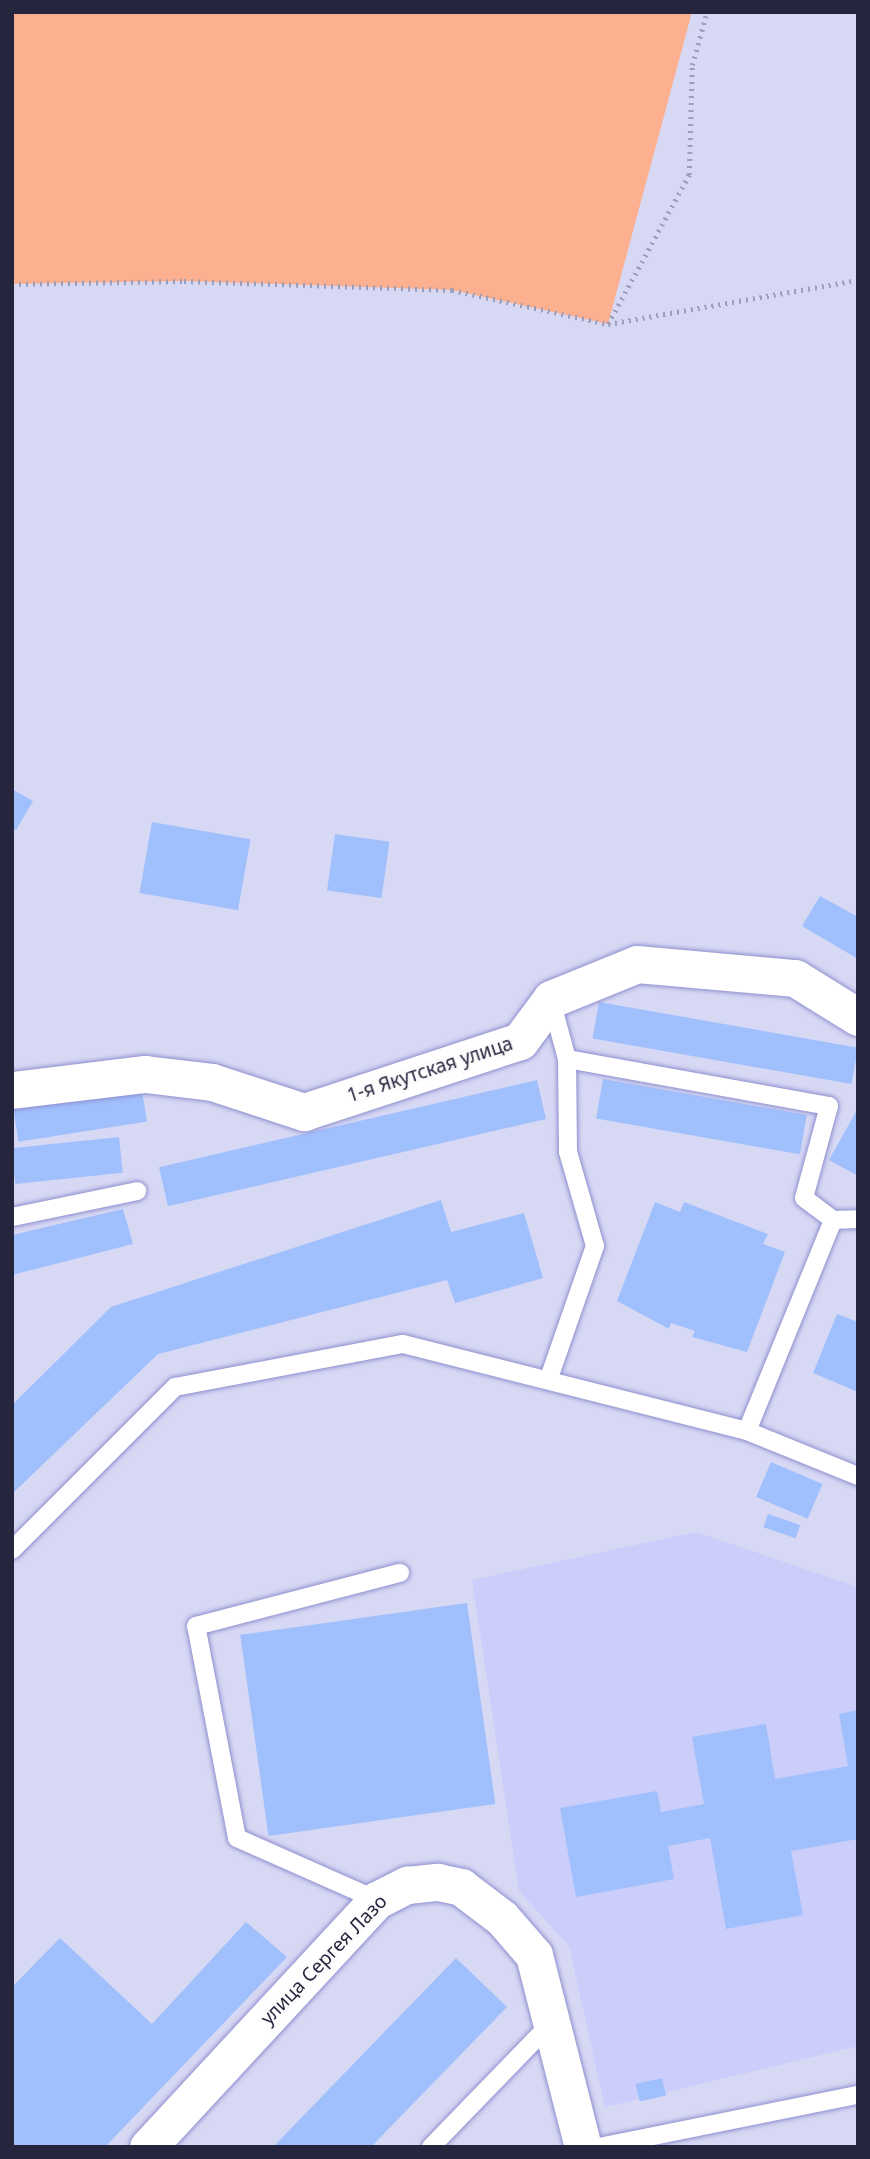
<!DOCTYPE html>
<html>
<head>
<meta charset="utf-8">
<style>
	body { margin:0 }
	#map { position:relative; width:870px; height:2159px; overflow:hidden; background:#d7d8f4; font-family:"Noto Sans",sans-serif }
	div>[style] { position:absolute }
	.built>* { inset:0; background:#cbcdfa }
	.green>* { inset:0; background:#fcb090 }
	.building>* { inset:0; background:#a0c0fd; transform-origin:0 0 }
	.path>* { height:4.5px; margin-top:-2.25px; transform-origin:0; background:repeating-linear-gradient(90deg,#9d9eb9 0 2px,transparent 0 7px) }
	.roads { filter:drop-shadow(0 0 2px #8f8fcf) drop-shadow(0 0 2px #8f8fcf) }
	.lane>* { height:18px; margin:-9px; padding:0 9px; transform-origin:9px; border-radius:9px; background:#fff }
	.street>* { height:37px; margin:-18.5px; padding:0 18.5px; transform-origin:18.5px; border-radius:18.5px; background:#fff }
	span { translate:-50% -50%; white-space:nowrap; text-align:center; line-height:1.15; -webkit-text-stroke:6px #fcfcfc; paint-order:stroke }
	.street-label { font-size:19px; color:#25253e }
	.frame { position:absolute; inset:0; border:14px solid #25253e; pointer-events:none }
</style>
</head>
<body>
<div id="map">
	<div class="built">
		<div style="clip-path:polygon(696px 1532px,858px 1587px,858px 2046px,605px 2107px,569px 1946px,519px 1891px,472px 1580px)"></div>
	</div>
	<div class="green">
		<div style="clip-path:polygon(12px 12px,692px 12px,608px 324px,452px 290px,184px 281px,12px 284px)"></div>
	</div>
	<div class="building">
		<div style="clip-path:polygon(12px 789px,33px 801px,16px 830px,12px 828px)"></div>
		<div style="left:152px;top:822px;width:100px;height:72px;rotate:10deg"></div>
		<div style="left:335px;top:834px;width:55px;height:57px;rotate:8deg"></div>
		<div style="clip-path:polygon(820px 896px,858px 917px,858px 959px,802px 926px)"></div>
		<div style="left:599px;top:1002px;width:263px;height:37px;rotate:10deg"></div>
		<div style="left:603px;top:1079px;width:207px;height:40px;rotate:10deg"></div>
		<div style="left:537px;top:1080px;width:40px;height:388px;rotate:77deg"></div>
		<div style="left:141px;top:1084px;width:38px;height:130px;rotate:81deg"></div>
		<div style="clip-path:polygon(858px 1108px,858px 1176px,829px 1160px)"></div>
		<div style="left:119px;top:1137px;width:36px;height:108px;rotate:84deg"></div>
		<div style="clip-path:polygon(441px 1200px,451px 1232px,524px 1213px,543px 1278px,455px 1303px,447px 1280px,158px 1354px,12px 1494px,12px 1405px,111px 1307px)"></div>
		<div style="clip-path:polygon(655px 1202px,680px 1212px,684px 1202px,768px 1234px,763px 1244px,785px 1252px,747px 1352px,692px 1337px,695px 1331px,671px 1323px,669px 1329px,617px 1301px)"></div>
		<div style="clip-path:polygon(123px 1209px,133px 1244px,12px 1275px,12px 1235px)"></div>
		<div style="clip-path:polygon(837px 1314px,858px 1322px,858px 1392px,813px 1373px)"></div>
		<div style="left:771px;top:1462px;width:56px;height:38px;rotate:23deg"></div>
		<div style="left:768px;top:1514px;width:34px;height:14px;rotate:19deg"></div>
		<div style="left:467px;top:1603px;width:203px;height:229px;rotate:82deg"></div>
		<div style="clip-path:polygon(858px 1710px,858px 1839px,791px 1851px,803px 1915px,726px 1929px,710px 1838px,668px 1846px,674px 1879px,576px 1897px,560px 1808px,657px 1791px,661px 1812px,704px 1804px,692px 1737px,766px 1724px,775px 1779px,848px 1766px,839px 1714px)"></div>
		<div style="clip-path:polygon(246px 1922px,287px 1957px,105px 2147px,12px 2147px,12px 1987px,60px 1938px,152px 2024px)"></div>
		<div style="clip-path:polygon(456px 1958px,507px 2007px,371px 2147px,273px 2147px)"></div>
		<div style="left:662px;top:2078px;width:18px;height:27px;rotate:77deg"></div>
	</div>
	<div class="path">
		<div style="left:12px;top:284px;width:172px;rotate:-1deg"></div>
		<div style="left:184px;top:281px;width:268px;rotate:1.9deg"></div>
		<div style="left:452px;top:290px;width:160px;rotate:12.3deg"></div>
		<div style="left:608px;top:324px;width:254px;rotate:-10deg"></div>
		<div style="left:608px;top:324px;width:170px;rotate:-61.5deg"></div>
		<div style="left:689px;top:175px;width:110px;rotate:-88.4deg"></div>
		<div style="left:692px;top:65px;width:55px;rotate:-74.2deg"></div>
	</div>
	<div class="roads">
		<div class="lane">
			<div style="left:567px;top:1059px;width:266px;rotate:10.2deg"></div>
			<div style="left:829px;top:1106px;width:95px;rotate:105.2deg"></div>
			<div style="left:804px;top:1198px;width:36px;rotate:37deg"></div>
			<div style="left:12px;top:1217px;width:128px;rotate:-11.7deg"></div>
			<div style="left:549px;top:1378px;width:140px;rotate:-70.8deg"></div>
			<div style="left:595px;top:1246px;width:98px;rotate:-106deg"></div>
			<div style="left:568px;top:1152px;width:93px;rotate:-90.6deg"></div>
			<div style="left:567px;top:1059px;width:61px;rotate:-105.2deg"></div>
			<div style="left:747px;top:1431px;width:228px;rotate:-67.8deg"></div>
			<div style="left:833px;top:1220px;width:25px;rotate:-2deg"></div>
			<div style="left:12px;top:1550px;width:231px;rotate:-45deg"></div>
			<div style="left:175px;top:1387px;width:232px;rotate:-10.7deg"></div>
			<div style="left:403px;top:1344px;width:355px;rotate:14.2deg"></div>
			<div style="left:747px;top:1431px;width:120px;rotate:22.1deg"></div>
			<div style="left:377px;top:1900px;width:153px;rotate:-156.1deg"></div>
			<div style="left:237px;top:1838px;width:216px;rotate:-100.9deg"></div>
			<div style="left:196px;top:1626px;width:211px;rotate:-14.6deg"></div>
			<div style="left:431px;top:2147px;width:173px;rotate:-45.9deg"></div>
			<div style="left:599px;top:2147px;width:264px;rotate:-11.4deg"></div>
		</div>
		<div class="street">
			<div style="left:12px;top:1090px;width:134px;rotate:-6.9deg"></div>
			<div style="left:145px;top:1074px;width:67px;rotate:6.8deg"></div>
			<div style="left:212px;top:1082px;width:97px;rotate:18.1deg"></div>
			<div style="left:304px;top:1112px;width:227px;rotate:-18.2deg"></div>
			<div style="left:520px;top:1041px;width:52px;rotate:-53.6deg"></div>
			<div style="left:551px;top:999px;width:93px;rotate:-22.1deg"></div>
			<div style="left:637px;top:964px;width:159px;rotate:5.1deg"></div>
			<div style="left:795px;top:978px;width:74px;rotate:31.8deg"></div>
			<div style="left:148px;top:2147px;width:337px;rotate:-47.2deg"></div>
			<div style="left:377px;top:1900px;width:34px;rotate:-27deg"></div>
			<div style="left:407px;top:1885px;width:31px;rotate:-6deg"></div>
			<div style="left:438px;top:1882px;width:24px;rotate:12deg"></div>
			<div style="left:461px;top:1887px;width:51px;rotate:37.1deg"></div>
			<div style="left:502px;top:1918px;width:49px;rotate:49.1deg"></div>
			<div style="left:534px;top:1955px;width:198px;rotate:75.7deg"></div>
		</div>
	</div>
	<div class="street-label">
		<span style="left:430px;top:1070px;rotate:-18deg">1-я Якутская улица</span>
		<span style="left:324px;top:1960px;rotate:-46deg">улица Сергея Лазо</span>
	</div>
	<div class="frame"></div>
</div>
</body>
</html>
